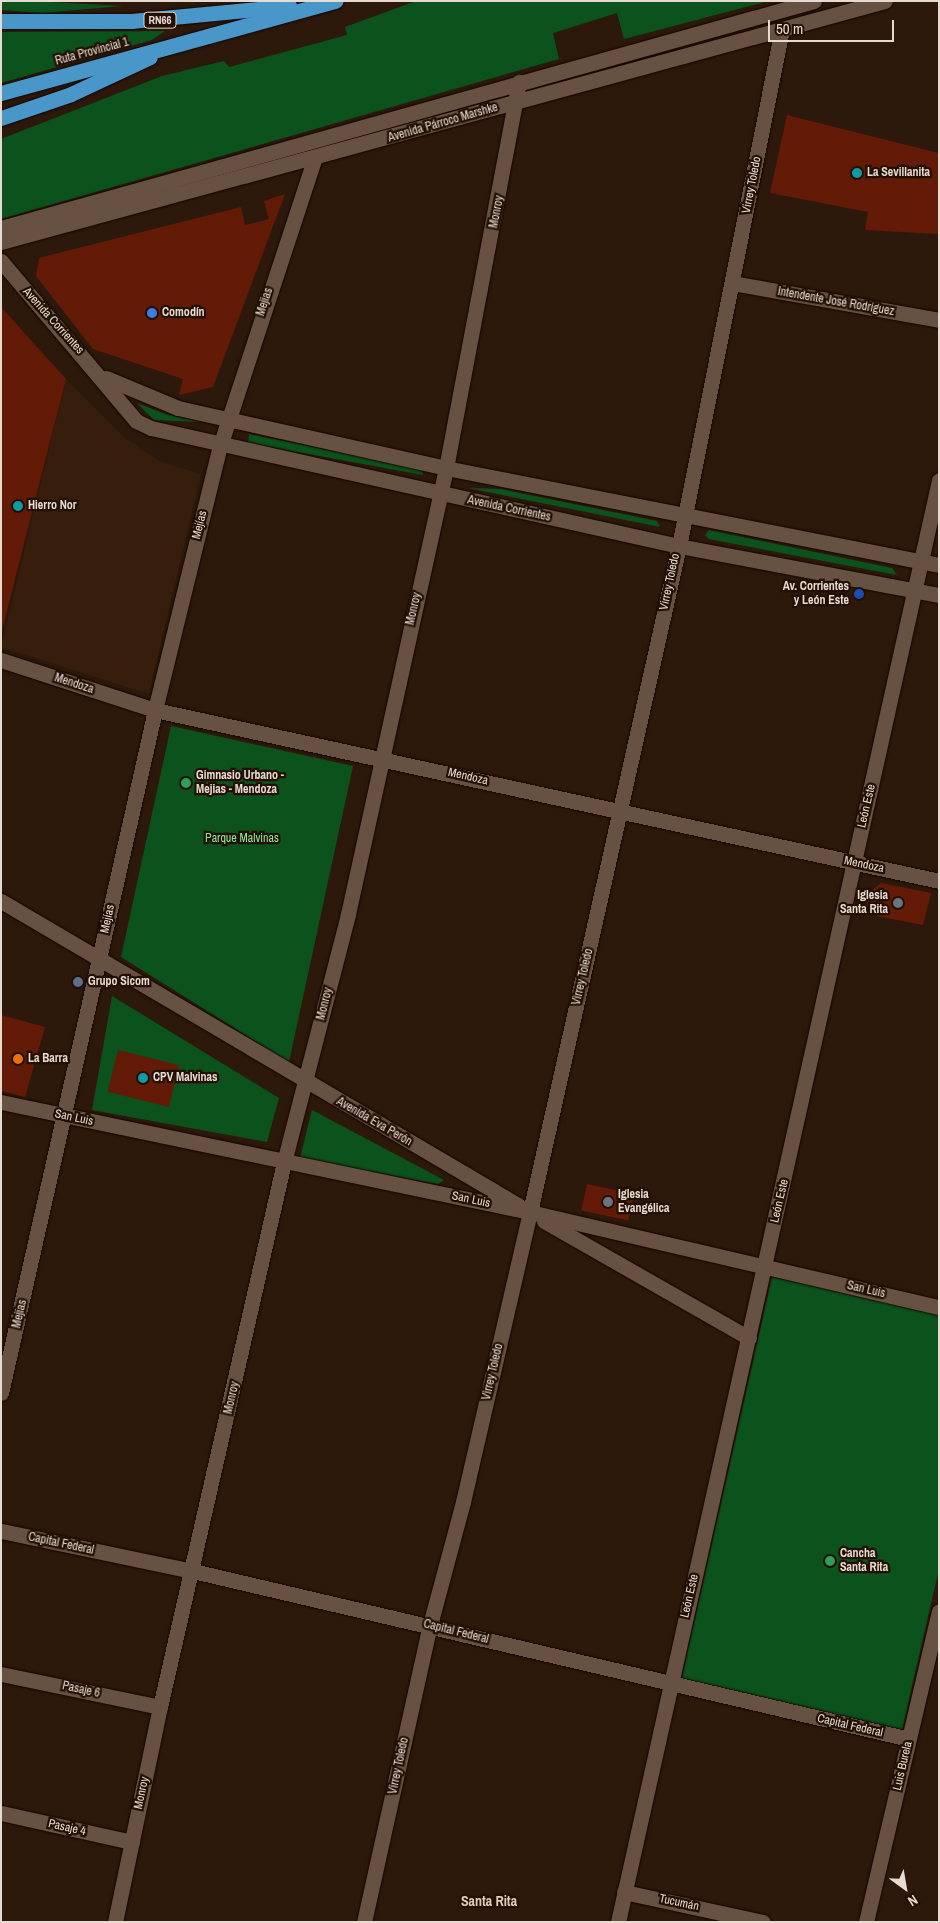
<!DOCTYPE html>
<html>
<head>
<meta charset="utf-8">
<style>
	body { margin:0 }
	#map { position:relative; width:940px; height:1923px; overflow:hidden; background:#2c190c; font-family:"Archivo Narrow",sans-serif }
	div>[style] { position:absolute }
	.built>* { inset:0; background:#361d0c }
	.green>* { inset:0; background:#0c521c }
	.building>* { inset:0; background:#631b07; transform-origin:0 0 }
	.roads { filter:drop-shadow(0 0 1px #140400) drop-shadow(0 0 1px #140400) }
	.street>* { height:15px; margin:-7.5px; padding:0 7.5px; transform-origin:7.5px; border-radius:7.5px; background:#675143 }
	.secondary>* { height:15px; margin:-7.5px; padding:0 7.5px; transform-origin:7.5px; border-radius:7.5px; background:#675143 }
	.highway>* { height:15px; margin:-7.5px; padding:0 7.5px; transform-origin:7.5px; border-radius:7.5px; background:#4996c9 }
	.dots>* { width:14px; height:14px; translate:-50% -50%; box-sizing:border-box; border:2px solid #221004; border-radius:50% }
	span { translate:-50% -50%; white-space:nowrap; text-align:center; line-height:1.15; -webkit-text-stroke:4.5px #221004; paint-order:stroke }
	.shield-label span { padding:1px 4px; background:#221004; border:1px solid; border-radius:4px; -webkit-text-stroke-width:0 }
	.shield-label { font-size:11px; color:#e7dad1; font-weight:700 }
	.street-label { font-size:12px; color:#e7dad1 }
	.poi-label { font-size:12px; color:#e7dad1; font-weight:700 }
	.left { translate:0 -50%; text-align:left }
	.right { translate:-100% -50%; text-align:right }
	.park-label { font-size:12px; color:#91e899 }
	.neighbourhood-label { font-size:14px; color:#e4cab9; font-weight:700 }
	.frame { position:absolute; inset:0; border:2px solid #e7dad1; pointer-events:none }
	.north { position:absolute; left:880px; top:1863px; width:50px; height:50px; -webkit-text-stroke:4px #221004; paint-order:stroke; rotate:148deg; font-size:14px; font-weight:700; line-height:20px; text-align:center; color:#e7dad1 }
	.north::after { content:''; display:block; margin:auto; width:18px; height:22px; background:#e7dad1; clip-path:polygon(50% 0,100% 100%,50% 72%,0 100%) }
	.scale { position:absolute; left:768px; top:20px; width:126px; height:22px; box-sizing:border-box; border:2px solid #e7dad1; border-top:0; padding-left:6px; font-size:15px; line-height:18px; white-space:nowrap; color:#e7dad1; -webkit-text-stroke:4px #221004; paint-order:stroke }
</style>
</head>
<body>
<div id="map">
	<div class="built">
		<div style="clip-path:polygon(66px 379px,125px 438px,159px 461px,201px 474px,149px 694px,1px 647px)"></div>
	</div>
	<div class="green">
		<div style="clip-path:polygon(1px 1px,32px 1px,123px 6px,42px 13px,1px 10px)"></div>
		<div style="clip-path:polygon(416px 1px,769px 1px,624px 39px,617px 13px,553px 33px,559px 59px,1px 219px,1px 139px,162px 76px,224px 61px,229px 67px,347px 35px,345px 27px)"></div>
		<div style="clip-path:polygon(165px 31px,152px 40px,1px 83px,1px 32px)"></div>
		<div style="clip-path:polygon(137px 403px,168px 415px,201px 422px,154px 420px)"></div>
		<div style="clip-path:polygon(249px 434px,421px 469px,423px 475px,248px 443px)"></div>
		<div style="clip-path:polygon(468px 488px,501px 489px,657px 521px,660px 527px)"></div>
		<div style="clip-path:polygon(709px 530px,892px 568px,897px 575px,709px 539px,705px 535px)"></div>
		<div style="clip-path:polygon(171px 726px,353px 766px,289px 1062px,121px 957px)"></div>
		<div style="clip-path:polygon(112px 996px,279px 1098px,267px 1142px,92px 1110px)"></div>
		<div style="clip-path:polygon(312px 1110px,444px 1180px,438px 1184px,300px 1158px)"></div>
		<div style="clip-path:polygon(772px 1277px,939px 1314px,939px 1569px,902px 1730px,680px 1686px)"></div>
	</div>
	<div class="building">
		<div style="clip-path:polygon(787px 115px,939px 153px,938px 234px,865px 230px,868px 212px,770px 193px)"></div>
		<div style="clip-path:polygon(285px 194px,213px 387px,179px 395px,183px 379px,93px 349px,36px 276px,39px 258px,241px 207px,245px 225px,269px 219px,264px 201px)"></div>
		<div style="clip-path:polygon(1px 307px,66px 379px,2px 630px,1px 630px)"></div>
		<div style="clip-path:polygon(881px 883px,931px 893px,923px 925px,866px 914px,868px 893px)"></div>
		<div style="clip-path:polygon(1px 1015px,45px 1027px,25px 1097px,1px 1091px)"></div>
		<div style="left:118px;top:1050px;width:63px;height:43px;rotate:14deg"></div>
		<div style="left:587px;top:1184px;width:48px;height:27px;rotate:12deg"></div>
	</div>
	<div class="roads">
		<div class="street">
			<div style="left:732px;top:283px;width:210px;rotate:10.1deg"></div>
			<div style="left:1px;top:660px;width:162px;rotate:18deg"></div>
			<div style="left:155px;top:710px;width:802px;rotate:12.3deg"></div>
			<div style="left:1px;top:901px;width:600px;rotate:30.46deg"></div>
			<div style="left:1px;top:1102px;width:540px;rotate:11.75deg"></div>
			<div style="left:530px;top:1212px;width:420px;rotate:13.1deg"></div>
			<div style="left:544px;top:1221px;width:236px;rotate:29.7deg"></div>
			<div style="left:1px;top:1393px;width:700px;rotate:-77.29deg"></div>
			<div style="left:155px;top:710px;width:272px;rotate:-76.2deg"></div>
			<div style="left:220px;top:446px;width:301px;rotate:-71.8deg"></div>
			<div style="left:1px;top:1531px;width:196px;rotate:11.8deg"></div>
			<div style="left:193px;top:1571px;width:735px;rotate:13.2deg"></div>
			<div style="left:1px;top:1674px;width:162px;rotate:11.7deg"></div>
			<div style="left:1px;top:1813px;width:134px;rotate:12.5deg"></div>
			<div style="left:624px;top:1892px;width:142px;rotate:12.2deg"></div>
			<div style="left:115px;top:1922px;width:220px;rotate:-78.2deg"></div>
			<div style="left:160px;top:1707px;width:559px;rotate:-77.18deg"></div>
			<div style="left:284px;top:1162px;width:256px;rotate:-75.5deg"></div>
			<div style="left:348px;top:914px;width:457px;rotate:-77.6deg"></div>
			<div style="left:446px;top:468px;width:393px;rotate:-79.3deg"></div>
			<div style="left:364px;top:1922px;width:304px;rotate:-77.5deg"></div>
			<div style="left:430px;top:1625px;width:127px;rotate:-75deg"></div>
			<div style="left:463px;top:1502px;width:298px;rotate:-77deg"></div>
			<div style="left:530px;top:1212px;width:682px;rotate:-77.39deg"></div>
			<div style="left:679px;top:546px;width:527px;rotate:-78.73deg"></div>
			<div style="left:618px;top:1922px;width:1477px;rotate:-77.45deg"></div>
			<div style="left:866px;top:1922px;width:319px;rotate:-76.8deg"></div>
		</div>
		<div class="secondary">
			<div style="left:1px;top:228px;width:844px;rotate:-15.6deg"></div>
			<div style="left:1px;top:242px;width:916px;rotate:-15.25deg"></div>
			<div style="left:1px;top:261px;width:209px;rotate:49.8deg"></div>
			<div style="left:136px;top:421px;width:17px;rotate:25deg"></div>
			<div style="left:151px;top:428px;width:541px;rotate:12.6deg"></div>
			<div style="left:679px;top:546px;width:265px;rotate:10.7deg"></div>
			<div style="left:106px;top:378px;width:78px;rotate:22.6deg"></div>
			<div style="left:178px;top:408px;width:275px;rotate:12.6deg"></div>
			<div style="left:446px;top:468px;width:502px;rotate:11.13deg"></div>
		</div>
		<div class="highway">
			<div style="left:1px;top:21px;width:130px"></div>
			<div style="left:131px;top:21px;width:159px;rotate:-5.4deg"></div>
			<div style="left:1px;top:93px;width:347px;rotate:-15.4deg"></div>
			<div style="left:1px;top:118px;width:74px;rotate:-18.9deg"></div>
			<div style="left:71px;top:94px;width:87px;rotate:-25.1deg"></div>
		</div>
	</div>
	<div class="dots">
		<div style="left:857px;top:173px;background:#0f9aa8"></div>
		<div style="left:152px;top:313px;background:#3f7fe0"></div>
		<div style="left:18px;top:506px;background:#0f9aa8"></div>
		<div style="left:859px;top:594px;background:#1a4fb4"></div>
		<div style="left:186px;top:783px;background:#2e9e5b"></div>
		<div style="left:898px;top:903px;background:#6b7280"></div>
		<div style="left:78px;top:982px;background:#5c6f8a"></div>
		<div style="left:18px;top:1059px;background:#e8710a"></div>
		<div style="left:143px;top:1078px;background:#0f9aa8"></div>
		<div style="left:608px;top:1202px;background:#6b7280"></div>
		<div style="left:830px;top:1561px;background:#2e9e5b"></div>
	</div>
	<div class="shield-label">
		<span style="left:160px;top:20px">RN66</span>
	</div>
	<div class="street-label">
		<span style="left:92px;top:52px;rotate:-15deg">Ruta Provincial 1</span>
		<span style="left:443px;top:123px;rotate:-16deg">Avenida Párroco Marshke</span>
		<span style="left:752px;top:185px;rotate:-79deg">Virrey Toledo</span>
		<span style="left:497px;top:212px;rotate:-79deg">Monroy</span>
		<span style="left:265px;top:302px;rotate:-72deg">Mejias</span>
		<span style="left:836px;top:302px;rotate:10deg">Intendente José Rodríguez</span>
		<span style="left:53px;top:321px;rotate:48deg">Avenida Corrientes</span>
		<span style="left:509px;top:509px;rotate:12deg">Avenida Corrientes</span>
		<span style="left:200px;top:525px;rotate:-76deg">Mejías</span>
		<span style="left:670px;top:582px;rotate:-78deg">Virrey Toledo</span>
		<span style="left:414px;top:609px;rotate:-77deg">Monroy</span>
		<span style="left:74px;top:684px;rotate:18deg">Mendoza</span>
		<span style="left:468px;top:777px;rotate:13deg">Mendoza</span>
		<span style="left:867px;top:806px;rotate:-77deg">León Este</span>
		<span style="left:864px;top:865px;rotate:12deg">Mendoza</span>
		<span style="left:108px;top:919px;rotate:-78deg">Mejías</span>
		<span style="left:583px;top:977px;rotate:-77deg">Virrey Toledo</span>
		<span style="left:325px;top:1004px;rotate:-76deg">Monroy</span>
		<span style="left:74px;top:1118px;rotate:12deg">San Luis</span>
		<span style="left:374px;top:1122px;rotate:30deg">Avenida Eva Perón</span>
		<span style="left:471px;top:1200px;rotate:12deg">San Luis</span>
		<span style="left:780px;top:1201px;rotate:-77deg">León Este</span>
		<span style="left:866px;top:1290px;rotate:13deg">San Luis</span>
		<span style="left:20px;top:1314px;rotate:-77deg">Mejías</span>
		<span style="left:493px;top:1372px;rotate:-77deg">Virrey Toledo</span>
		<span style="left:232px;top:1398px;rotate:-77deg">Monroy</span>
		<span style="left:61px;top:1544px;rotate:12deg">Capital Federal</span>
		<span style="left:690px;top:1596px;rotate:-77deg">León Este</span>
		<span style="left:456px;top:1632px;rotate:14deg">Capital Federal</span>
		<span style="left:81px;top:1690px;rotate:12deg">Pasaje 6</span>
		<span style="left:850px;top:1726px;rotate:13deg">Capital Federal</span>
		<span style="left:399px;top:1766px;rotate:-78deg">Virrey Toledo</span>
		<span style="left:903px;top:1766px;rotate:-77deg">Luis Burela</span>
		<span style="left:142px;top:1793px;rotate:-78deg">Monroy</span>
		<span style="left:67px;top:1828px;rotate:13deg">Pasaje 4</span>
		<span style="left:679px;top:1903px;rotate:12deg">Tucumán</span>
	</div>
	<div class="poi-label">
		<span class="left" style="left:867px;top:173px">La Sevillanita</span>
		<span class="left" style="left:162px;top:313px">Comodín</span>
		<span class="left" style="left:28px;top:506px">Hierro Nor</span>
		<span class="right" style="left:849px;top:594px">Av. Corrientes<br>y León Este</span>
		<span class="left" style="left:196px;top:783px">Gimnasio Urbano -<br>Mejias - Mendoza</span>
		<span class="right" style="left:888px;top:903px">Iglesia<br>Santa Rita</span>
		<span class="left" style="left:88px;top:982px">Grupo Sicom</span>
		<span class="left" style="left:28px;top:1059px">La Barra</span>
		<span class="left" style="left:153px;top:1078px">CPV Malvinas</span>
		<span class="left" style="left:618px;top:1202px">Iglesia<br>Evangélica</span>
		<span class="left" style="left:840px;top:1561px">Cancha<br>Santa Rita</span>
	</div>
	<div class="park-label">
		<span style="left:242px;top:839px">Parque Malvinas</span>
	</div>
	<div class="neighbourhood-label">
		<span style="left:489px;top:1901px">Santa Rita</span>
	</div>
	<div class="frame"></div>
	<div class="north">N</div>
	<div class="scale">50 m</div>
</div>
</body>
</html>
